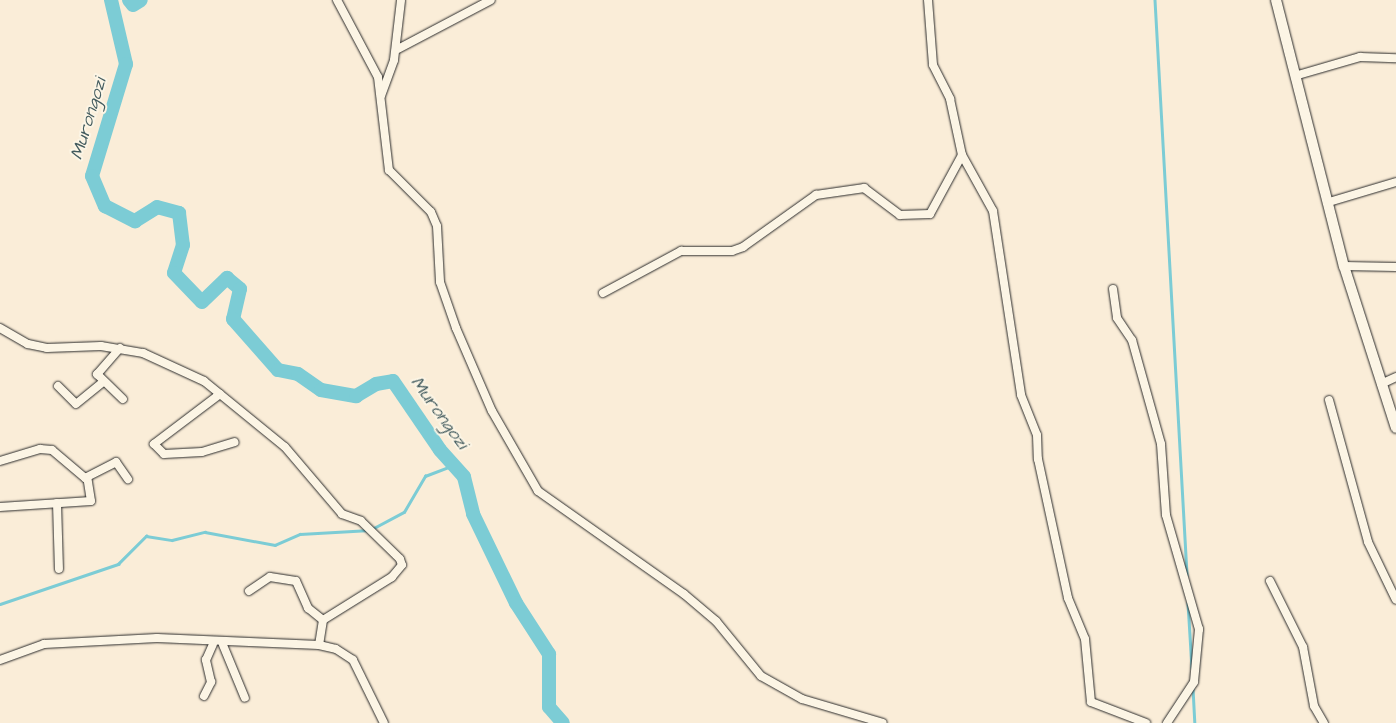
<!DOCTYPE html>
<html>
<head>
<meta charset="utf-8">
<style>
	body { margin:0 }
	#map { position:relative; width:1396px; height:723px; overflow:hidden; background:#faedd8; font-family:"Architects Daughter",sans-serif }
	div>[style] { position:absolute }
	.stream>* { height:2.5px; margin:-1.25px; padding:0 1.25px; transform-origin:1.25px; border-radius:1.25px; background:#7cccd5 }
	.river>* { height:14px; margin:-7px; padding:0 7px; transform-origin:7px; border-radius:7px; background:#7cccd5 }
	.roads { filter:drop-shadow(0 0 1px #2b2b2b) drop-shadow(0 0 1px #2b2b2b) }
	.minor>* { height:8px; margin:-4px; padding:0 4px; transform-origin:4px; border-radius:4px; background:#fcf5e5 }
	.tertiary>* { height:10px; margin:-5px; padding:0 5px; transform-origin:5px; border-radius:5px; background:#fcf5e5 }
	span { translate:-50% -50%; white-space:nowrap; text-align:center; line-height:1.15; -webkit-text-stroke:4px #fcf5e5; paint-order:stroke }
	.water-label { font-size:18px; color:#435b5e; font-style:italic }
</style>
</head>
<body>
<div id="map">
	<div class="stream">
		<div style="left:1155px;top:0;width:576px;rotate:86.81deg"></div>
		<div style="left:1188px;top:603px;width:65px;rotate:86.5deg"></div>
		<div style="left:0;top:604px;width:125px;rotate:-18.7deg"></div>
		<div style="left:118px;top:564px;width:40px;rotate:-45deg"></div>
		<div style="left:146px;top:536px;width:26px;rotate:9deg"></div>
		<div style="left:172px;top:540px;width:34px;rotate:-14deg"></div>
		<div style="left:205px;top:532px;width:71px;rotate:10.5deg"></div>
		<div style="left:275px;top:545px;width:27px;rotate:-24deg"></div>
		<div style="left:300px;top:534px;width:70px;rotate:-3.3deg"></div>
		<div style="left:370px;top:530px;width:38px;rotate:-28deg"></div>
		<div style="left:404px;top:512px;width:42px;rotate:-59.7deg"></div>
		<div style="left:425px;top:476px;width:30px;rotate:-21deg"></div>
		<div style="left:1193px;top:688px;width:35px;rotate:87deg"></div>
	</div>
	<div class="river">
		<div style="left:111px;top:0;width:66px;rotate:76.8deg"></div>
		<div style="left:126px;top:64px;width:117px;rotate:106.9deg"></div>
		<div style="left:92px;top:176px;width:33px;rotate:67deg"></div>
		<div style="left:105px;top:206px;width:34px;rotate:27deg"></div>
		<div style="left:135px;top:221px;width:26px;rotate:-32deg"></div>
		<div style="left:157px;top:207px;width:23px;rotate:15deg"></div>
		<div style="left:179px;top:213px;width:32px;rotate:83deg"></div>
		<div style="left:183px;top:245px;width:29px;rotate:108deg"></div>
		<div style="left:174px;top:273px;width:40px;rotate:46deg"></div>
		<div style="left:202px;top:302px;width:35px;rotate:-44deg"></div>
		<div style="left:227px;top:278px;width:17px;rotate:40deg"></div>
		<div style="left:240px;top:289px;width:31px;rotate:103deg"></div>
		<div style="left:233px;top:319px;width:68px;rotate:48.6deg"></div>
		<div style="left:278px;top:370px;width:20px;rotate:11deg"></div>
		<div style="left:298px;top:374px;width:28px;rotate:35deg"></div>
		<div style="left:321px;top:390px;width:36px;rotate:10deg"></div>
		<div style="left:356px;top:396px;width:23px;rotate:-31deg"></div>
		<div style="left:376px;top:384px;width:17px;rotate:-10deg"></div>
		<div style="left:393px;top:381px;width:83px;rotate:55.7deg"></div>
		<div style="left:440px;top:450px;width:36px;rotate:48deg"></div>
		<div style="left:464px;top:477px;width:38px;rotate:76deg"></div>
		<div style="left:473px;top:514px;width:99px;rotate:64.2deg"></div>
		<div style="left:516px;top:603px;width:61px;rotate:57.1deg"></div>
		<div style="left:549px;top:654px;width:53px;rotate:90deg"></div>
		<div style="left:549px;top:707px;width:21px;rotate:49deg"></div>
		<div style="left:129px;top:0;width:6px;rotate:51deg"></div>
		<div style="left:133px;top:5px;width:9px;rotate:-32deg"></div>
	</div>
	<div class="roads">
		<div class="minor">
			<div style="left:337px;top:0;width:87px;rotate:62deg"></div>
			<div style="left:378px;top:77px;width:94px;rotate:83.3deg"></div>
			<div style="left:389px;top:170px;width:59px;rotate:45deg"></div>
			<div style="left:431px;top:212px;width:15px;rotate:67deg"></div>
			<div style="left:437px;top:226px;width:56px;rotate:86.9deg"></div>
			<div style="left:440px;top:282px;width:49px;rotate:70.8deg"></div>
			<div style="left:456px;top:328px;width:90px;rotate:66.6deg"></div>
			<div style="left:492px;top:411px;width:92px;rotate:60.1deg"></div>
			<div style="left:538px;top:491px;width:179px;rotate:35.2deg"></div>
			<div style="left:684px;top:594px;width:42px;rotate:40.2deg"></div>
			<div style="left:716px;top:621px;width:71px;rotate:50.7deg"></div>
			<div style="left:761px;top:676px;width:47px;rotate:29.3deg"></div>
			<div style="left:802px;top:699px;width:84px;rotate:16.5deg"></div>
			<div style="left:928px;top:0;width:65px;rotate:85.6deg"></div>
			<div style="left:933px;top:65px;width:38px;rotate:63deg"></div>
			<div style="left:950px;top:99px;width:57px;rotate:77.9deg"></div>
			<div style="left:962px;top:155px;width:64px;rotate:61deg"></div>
			<div style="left:993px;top:211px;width:186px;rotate:81.3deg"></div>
			<div style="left:1021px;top:395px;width:43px;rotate:68.2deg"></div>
			<div style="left:1037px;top:435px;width:24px;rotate:88deg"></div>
			<div style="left:1038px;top:459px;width:142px;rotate:77.8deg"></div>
			<div style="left:1068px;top:598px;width:44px;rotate:67.5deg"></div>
			<div style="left:1085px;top:639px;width:63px;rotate:84.6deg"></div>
			<div style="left:1091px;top:702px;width:59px;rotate:20.9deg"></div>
			<div style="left:396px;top:50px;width:107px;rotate:-27.8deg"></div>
			<div style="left:1298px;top:75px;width:65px;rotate:-16.2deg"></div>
			<div style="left:1360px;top:57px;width:36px;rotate:2deg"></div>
			<div style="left:381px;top:96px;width:38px;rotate:-70deg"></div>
			<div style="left:394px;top:60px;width:60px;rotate:-83.3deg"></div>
			<div style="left:1329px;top:202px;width:70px;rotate:-16.6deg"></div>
			<div style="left:1344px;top:266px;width:52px;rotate:1.1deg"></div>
			<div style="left:1113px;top:289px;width:29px;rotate:82deg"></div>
			<div style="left:1117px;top:318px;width:27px;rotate:56deg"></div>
			<div style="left:1132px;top:340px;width:108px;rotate:74.4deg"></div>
			<div style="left:1161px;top:444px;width:71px;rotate:86deg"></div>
			<div style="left:1166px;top:515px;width:119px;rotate:73.9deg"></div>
			<div style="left:1199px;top:629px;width:53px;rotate:95.4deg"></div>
			<div style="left:1194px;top:682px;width:49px;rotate:123.4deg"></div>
			<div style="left:603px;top:293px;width:89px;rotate:-28.3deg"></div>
			<div style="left:681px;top:251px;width:51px"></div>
			<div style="left:732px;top:251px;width:12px;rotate:-20deg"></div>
			<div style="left:743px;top:247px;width:90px;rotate:-35.5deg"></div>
			<div style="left:816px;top:195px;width:49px;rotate:-8.3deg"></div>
			<div style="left:864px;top:188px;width:45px;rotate:36.9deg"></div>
			<div style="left:900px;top:215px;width:30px;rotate:-2deg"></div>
			<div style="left:930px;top:214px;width:67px;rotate:-61.5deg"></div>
			<div style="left:0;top:328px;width:32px;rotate:30deg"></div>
			<div style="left:28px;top:344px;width:19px;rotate:12deg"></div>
			<div style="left:47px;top:348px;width:54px;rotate:-2.1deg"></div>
			<div style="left:101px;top:346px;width:43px;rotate:9.5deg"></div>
			<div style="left:143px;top:353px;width:67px;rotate:24.7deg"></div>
			<div style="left:204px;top:381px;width:104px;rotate:39.2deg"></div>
			<div style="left:285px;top:447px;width:88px;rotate:49.6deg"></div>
			<div style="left:342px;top:514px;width:20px;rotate:20deg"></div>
			<div style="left:361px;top:521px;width:54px;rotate:44.3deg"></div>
			<div style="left:400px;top:559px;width:6px;rotate:72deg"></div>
			<div style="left:402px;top:565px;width:16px;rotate:130deg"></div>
			<div style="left:392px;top:577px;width:81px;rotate:148.1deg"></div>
			<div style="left:323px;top:620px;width:25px;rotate:99deg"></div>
			<div style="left:120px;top:348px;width:35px;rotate:131deg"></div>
			<div style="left:97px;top:374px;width:36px;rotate:44deg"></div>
			<div style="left:1381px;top:384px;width:17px;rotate:-25deg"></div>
			<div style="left:58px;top:386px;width:25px;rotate:45deg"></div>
			<div style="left:76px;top:404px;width:33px;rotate:-39deg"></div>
			<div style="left:220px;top:394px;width:83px;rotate:142.9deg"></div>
			<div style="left:154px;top:444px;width:14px;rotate:45deg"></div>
			<div style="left:164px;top:454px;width:38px;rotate:-3deg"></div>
			<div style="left:202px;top:452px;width:34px;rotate:-17deg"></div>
			<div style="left:1329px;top:400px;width:147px;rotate:74.6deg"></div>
			<div style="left:1368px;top:542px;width:64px;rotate:64.2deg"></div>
			<div style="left:0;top:461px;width:42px;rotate:-16.7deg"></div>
			<div style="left:40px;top:449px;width:12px;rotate:5deg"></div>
			<div style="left:52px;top:450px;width:43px;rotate:40.3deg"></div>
			<div style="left:85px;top:478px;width:35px;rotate:-27deg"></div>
			<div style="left:116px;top:462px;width:21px;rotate:55deg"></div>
			<div style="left:57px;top:503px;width:66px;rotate:88.3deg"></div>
			<div style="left:0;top:507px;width:91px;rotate:-3.8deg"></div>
			<div style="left:91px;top:501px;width:24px;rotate:-99deg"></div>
			<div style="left:1270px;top:581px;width:74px;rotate:63.4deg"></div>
			<div style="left:1303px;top:647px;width:60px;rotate:79.4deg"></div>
			<div style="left:1314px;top:706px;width:20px;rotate:60deg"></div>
			<div style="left:249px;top:591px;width:25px;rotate:-34deg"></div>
			<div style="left:270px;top:577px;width:26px;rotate:9deg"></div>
			<div style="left:296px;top:581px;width:30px;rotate:66deg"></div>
			<div style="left:308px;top:608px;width:19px;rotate:39deg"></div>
			<div style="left:223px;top:645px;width:57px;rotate:67.5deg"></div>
			<div style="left:0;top:660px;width:47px;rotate:-20deg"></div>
			<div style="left:44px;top:644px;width:113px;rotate:-3deg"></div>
			<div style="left:157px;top:638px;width:162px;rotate:2.5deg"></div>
			<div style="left:319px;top:645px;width:17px;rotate:13deg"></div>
			<div style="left:336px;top:649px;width:20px;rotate:33deg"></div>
			<div style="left:353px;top:660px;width:70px;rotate:63.8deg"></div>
			<div style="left:204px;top:696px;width:16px;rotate:-63deg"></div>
			<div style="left:211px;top:682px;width:23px;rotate:-103deg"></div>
			<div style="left:206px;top:660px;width:17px;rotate:-66deg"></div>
		</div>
		<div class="tertiary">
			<div style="left:1276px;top:0;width:275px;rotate:75.7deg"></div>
			<div style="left:1344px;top:266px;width:170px;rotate:72.2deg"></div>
		</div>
	</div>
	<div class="water-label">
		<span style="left:89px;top:119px;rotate:-73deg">Murongozi</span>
		<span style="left:439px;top:413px;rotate:54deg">Murongozi</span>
	</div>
</div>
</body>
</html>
